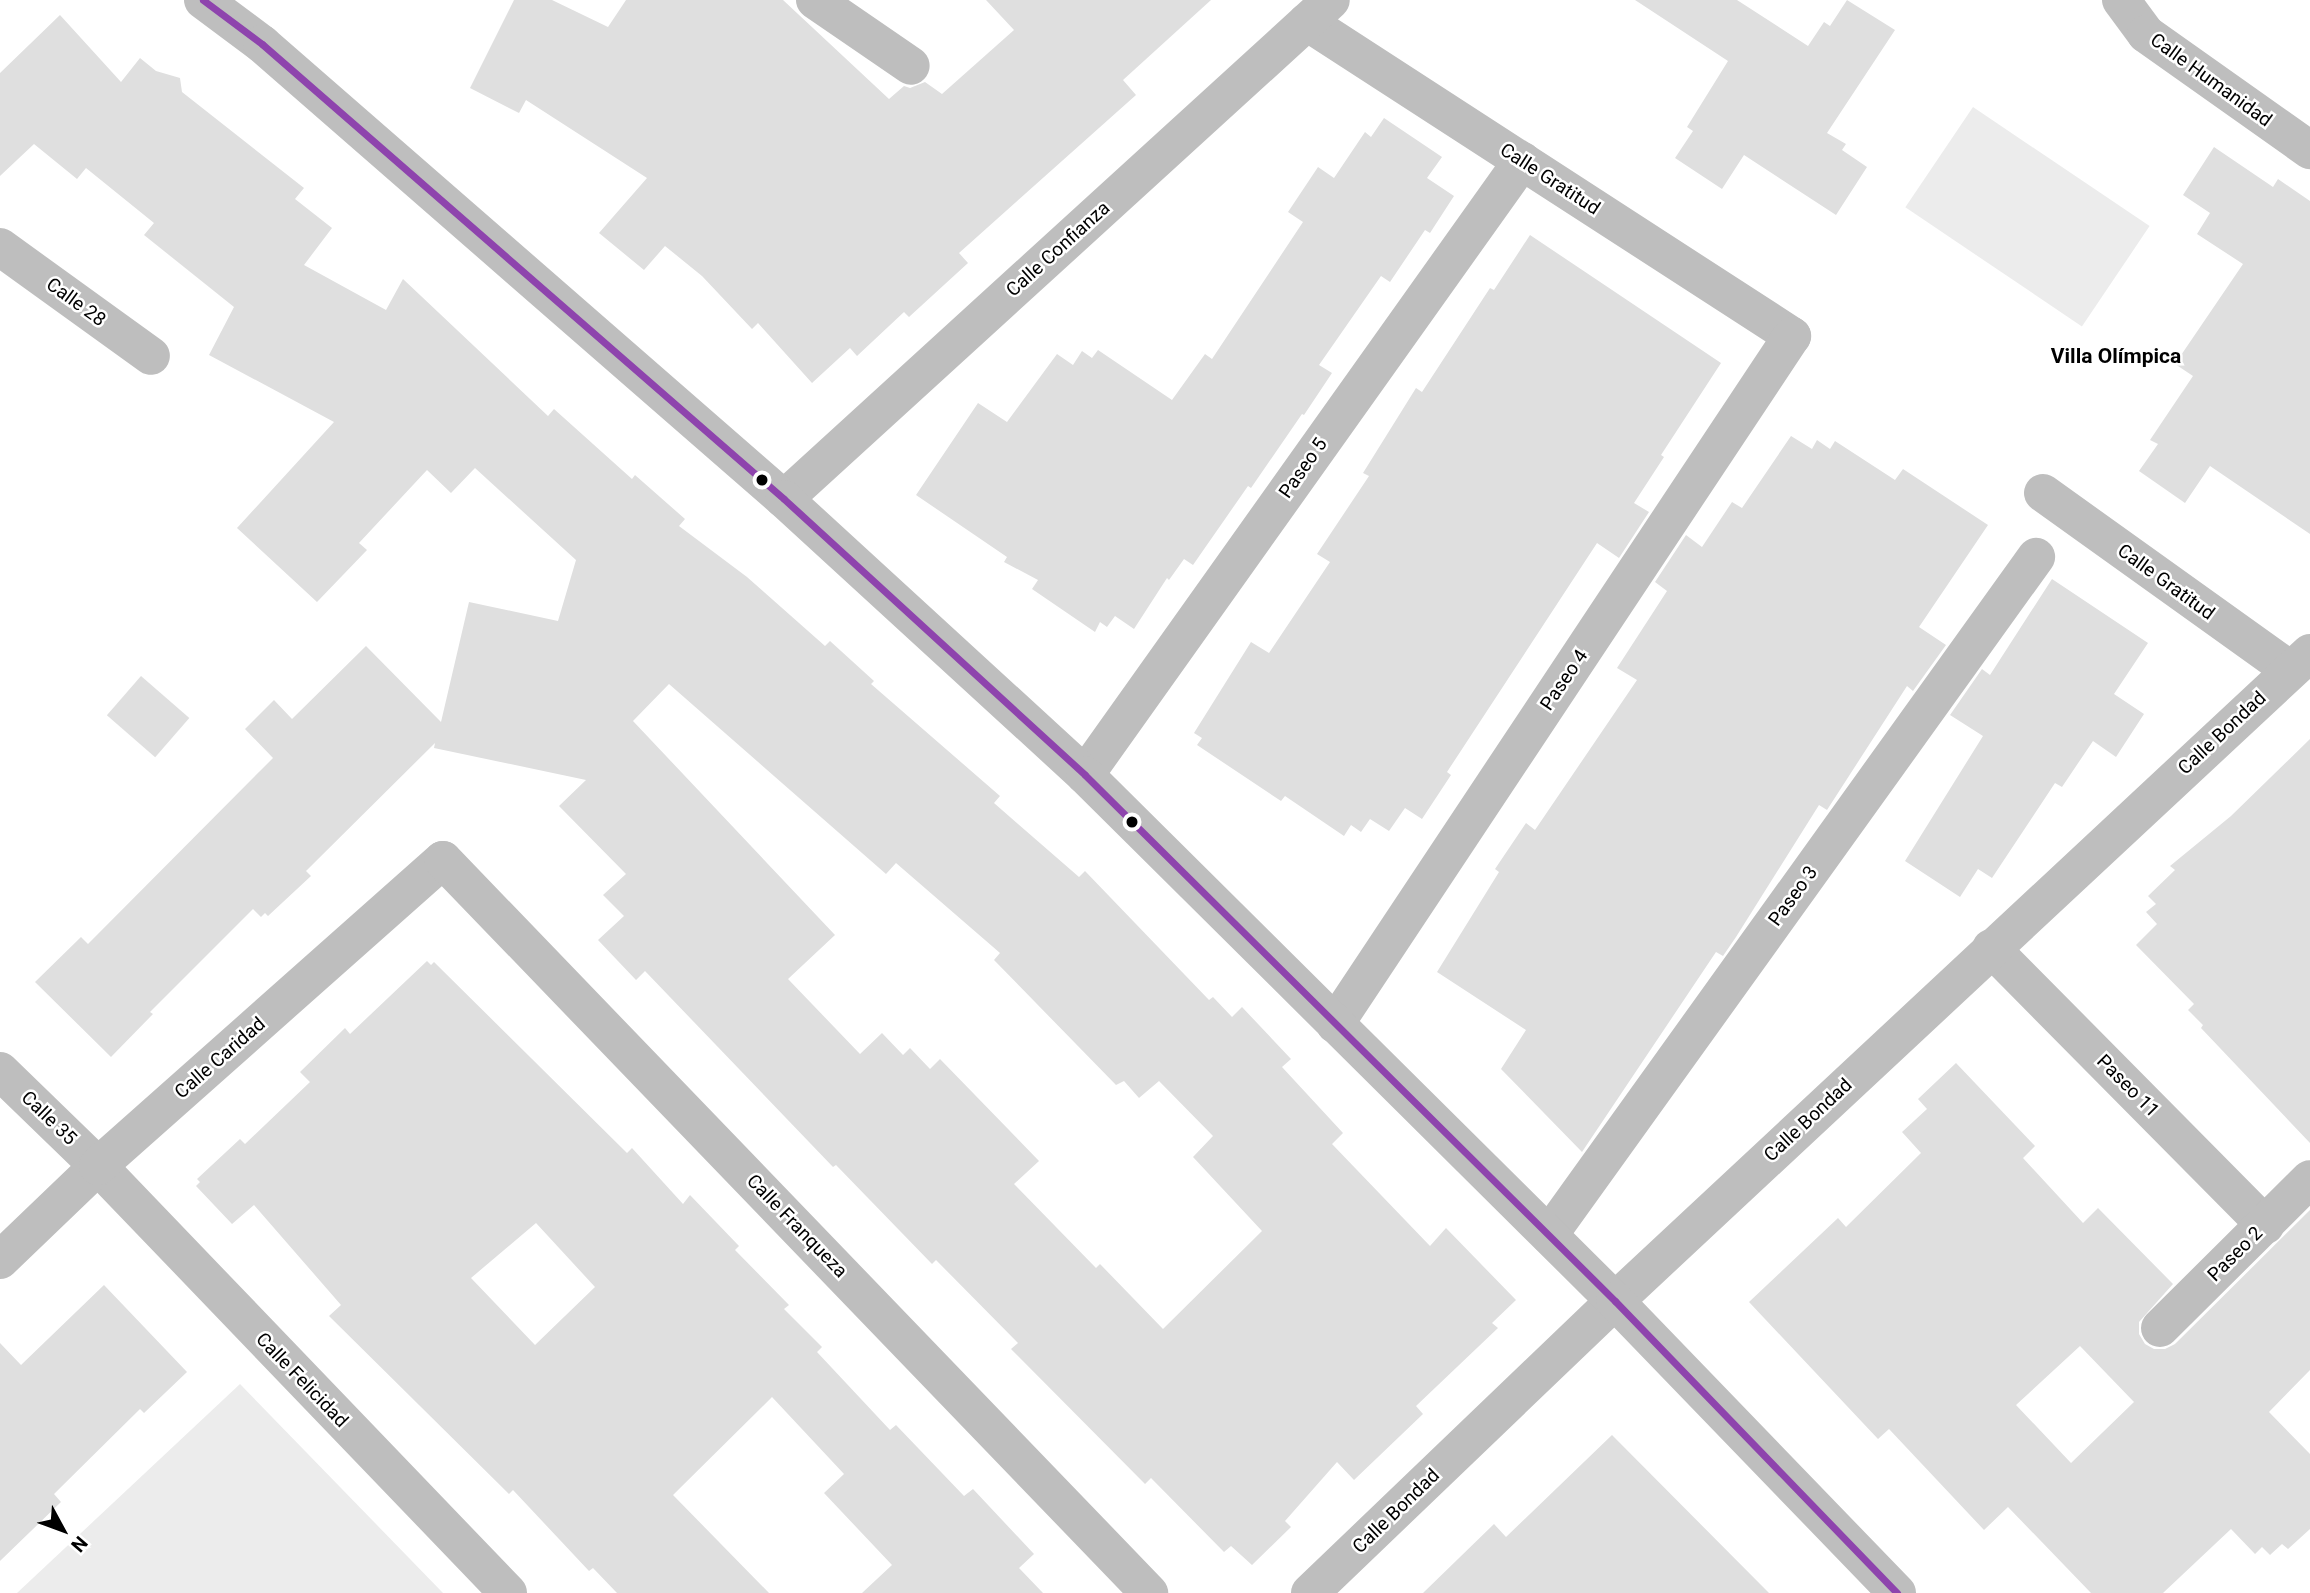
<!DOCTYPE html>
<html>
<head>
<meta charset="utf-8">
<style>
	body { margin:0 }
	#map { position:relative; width:2310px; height:1593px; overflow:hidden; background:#fff; font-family:Roboto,sans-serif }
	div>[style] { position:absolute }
	.green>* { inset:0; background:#ececec; transform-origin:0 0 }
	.building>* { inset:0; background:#dfdfdf; transform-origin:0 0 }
	.minor>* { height:38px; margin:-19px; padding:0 19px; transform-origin:19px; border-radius:19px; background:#bebebe }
	.tertiary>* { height:38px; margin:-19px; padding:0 19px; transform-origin:19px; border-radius:19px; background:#bebebe }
	.bus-1>* { height:7px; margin:-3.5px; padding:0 3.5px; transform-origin:3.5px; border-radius:3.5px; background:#8e44ad }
	.dots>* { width:19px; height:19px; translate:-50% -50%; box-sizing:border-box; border:4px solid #fff; border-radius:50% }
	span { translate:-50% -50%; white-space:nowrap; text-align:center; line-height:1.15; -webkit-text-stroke:5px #fff; paint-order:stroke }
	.street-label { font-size:19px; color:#000 }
	.neighbourhood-label { font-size:21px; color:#000; font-weight:700 }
	.north { position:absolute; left:28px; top:1495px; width:70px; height:70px; -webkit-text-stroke:5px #fff; paint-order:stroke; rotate:131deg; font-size:19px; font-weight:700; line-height:28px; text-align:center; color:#000 }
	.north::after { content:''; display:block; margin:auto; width:24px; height:32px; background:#000; clip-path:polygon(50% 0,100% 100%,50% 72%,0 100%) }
</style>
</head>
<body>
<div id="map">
	<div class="green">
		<div style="left:1973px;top:107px;width:213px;height:121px;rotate:34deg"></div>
		<div style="clip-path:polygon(240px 1384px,443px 1593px,17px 1593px)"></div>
	</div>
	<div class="building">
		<div style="clip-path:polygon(514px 0,552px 0,608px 27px,626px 0,783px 0,889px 99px,904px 86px,910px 88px,925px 82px,942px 94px,1014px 30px,986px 0,1211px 0,1123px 80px,1136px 95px,959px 253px,968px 263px,909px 317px,904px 312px,857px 356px,850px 348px,812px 383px,758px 323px,752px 329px,702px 276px,665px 246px,644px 270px,599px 233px,647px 178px,526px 100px,519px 113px,470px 88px)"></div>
		<div style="clip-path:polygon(1635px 0,1737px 0,1808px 46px,1824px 22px,1830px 26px,1847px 0,1895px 30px,1827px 133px,1846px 144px,1842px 150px,1867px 167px,1836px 215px,1744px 155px,1722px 189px,1675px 158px,1693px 131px,1687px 127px,1728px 61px)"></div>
		<div style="clip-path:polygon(evenodd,60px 15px,121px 82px,140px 58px,156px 71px,180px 78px,182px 92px,304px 188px,295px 199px,332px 228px,304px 265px,386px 310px,403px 279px,548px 416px,554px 409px,632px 479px,635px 475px,685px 519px,679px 526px,747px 577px,825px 646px,830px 641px,874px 681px,871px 684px,1000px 796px,994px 803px,1079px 877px,1085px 871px,1209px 1000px,1213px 997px,1232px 1017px,1242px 1007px,1291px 1059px,1282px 1067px,1343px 1133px,1332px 1144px,1430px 1246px,1446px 1228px,1516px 1300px,1492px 1323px,1498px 1328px,1416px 1406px,1423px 1414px,1354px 1480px,1337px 1462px,1285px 1521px,1291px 1527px,1252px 1565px,1231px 1546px,1224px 1552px,1151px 1478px,1145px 1484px,1011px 1349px,1018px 1343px,936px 1260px,932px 1264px,836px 1165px,833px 1167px,645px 971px,636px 980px,598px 940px,624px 916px,603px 895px,626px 874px,559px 806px,586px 780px,434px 748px,435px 743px,306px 871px,311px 876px,268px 916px,265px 913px,261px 917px,253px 909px,150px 1012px,153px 1014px,111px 1057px,35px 982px,81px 937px,88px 944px,273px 758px,245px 729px,274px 700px,292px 719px,366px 646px,441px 722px,469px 602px,558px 621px,576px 560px,475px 468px,451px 493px,427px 470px,359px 543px,367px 550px,317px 602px,237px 528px,334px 422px,209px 355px,234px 307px,144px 235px,154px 223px,86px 168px,77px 179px,34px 144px,0 176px,0 73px,60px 15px,669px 684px,886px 874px,896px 863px,1000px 953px,994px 960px,1116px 1085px,1124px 1081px,1139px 1098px,1159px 1081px,1213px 1136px,1193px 1157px,1262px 1231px,1163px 1329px,1100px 1264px,1096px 1268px,1014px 1184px,1039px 1161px,940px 1059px,930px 1069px,910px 1048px,903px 1055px,882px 1033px,860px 1054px,788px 979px,835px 935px,633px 721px,669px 684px)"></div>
		<div style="clip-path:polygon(1384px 118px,1442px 157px,1427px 178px,1454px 196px,1430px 233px,1425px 230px,1390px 282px,1381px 276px,1319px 365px,1332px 373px,1304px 415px,1302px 414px,1251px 488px,1248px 486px,1193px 565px,1184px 559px,1169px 580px,1167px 578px,1134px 629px,1115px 616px,1107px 627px,1100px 622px,1095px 632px,1032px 589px,1038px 580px,1004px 562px,1007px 557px,916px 495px,978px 403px,1007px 422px,1057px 354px,1073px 365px,1082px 351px,1092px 358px,1098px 350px,1172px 400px,1205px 354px,1212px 359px,1303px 222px,1288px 212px,1318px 167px,1334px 178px,1365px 132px,1371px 137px)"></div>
		<div style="clip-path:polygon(2214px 147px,2273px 187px,2278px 179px,2310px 201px,2310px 534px,2210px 466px,2185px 503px,2139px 471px,2158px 444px,2150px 440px,2193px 376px,2175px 364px,2243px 264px,2197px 234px,2210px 213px,2183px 195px)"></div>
		<div style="clip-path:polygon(1530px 235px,1721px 363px,1661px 455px,1664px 457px,1634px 503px,1649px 512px,1619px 558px,1597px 543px,1447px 772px,1451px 775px,1422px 819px,1405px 808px,1389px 831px,1370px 819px,1361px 832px,1351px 825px,1344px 836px,1285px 796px,1281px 801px,1197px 745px,1202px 738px,1194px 733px,1251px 642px,1269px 653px,1330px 562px,1317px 554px,1369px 476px,1363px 473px,1416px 388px,1422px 392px,1490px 288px,1494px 290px)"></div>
		<div style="clip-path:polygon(1791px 436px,1812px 449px,1817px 440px,1830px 449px,1835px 441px,1895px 480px,1903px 469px,1988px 525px,1919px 627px,1946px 645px,1913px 691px,1907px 686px,1827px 810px,1819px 805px,1736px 937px,1723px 956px,1716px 952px,1582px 1152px,1501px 1069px,1526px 1030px,1437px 972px,1499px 872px,1495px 869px,1526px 823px,1535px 830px,1637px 680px,1617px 668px,1667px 591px,1655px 582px,1686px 535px,1702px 547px,1732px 502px,1742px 508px)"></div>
		<div style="clip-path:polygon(2052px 579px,2148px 643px,2114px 694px,2144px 714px,2116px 757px,2093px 741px,2062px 787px,2055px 783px,1992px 878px,1978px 869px,1960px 897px,1905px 861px,1983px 736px,1950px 715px,1982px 669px,1990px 675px)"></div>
		<div style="left:141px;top:676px;width:64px;height:52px;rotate:41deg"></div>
		<div style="clip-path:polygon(2310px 739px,2310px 1143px,2201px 1028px,2203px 1025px,2188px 1010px,2194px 1004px,2136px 945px,2157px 924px,2146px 912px,2156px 904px,2148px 896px,2175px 870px,2170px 866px,2231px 816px)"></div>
		<div style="clip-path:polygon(evenodd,427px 961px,431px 965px,434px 962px,627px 1153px,632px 1148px,683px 1204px,690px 1195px,739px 1246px,735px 1250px,789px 1305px,784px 1309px,822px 1347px,817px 1352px,890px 1430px,896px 1425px,964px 1496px,973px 1489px,1034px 1554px,1019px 1568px,1043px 1593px,862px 1593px,892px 1565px,824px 1493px,844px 1474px,772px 1397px,673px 1495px,769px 1593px,617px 1593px,593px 1568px,589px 1571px,513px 1490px,509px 1494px,329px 1316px,341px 1305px,254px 1205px,232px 1224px,196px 1186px,200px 1182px,197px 1179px,240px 1139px,245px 1144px,310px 1082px,300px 1072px,345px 1028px,350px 1034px,427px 961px,536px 1223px,595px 1287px,535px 1345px,471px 1278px,536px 1223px)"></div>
		<div style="clip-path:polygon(evenodd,1956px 1063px,2035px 1146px,2023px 1158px,2083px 1223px,2098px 1208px,2173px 1284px,2139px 1322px,2139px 1334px,2145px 1344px,2154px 1349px,2165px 1349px,2175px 1344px,2310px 1210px,2310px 1370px,2269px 1412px,2310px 1454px,2310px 1529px,2288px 1549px,2282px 1544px,2270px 1555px,2262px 1547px,2255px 1554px,2231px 1529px,2163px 1593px,2091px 1593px,2008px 1507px,1984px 1530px,1889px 1429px,1878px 1439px,1749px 1302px,1838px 1218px,1846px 1227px,1921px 1153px,1902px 1132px,1927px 1109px,1918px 1099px,1956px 1063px,2080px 1346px,2134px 1402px,2071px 1463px,2016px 1405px,2080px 1346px)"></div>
		<div style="clip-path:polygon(104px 1285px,187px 1372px,144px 1413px,140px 1409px,54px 1494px,61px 1502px,0 1561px,0 1343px,21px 1365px)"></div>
		<div style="clip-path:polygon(1612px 1435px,1769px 1593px,1423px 1593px,1494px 1524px,1506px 1537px)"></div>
	</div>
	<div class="minor">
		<div style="left:815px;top:0;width:116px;rotate:34.5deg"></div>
		<div style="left:2121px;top:0;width:42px;rotate:53.7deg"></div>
		<div style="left:2146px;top:34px;width:201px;rotate:35.3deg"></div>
		<div style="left:1307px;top:22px;width:578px;rotate:32.92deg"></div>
		<div style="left:1792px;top:336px;width:826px;rotate:123.59deg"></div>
		<div style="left:0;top:247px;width:186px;rotate:35.8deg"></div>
		<div style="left:2043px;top:493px;width:304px;rotate:35.6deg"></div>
		<div style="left:784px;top:499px;width:740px;rotate:-42.37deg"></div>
		<div style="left:1085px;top:775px;width:754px;rotate:-54.56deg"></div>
		<div style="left:1991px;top:948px;width:390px;rotate:45.3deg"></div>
		<div style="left:0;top:1071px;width:136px;rotate:44.1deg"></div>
		<div style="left:98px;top:1166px;width:592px;rotate:46.16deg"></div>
		<div style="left:1549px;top:1235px;width:835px;rotate:-54.31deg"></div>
		<div style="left:0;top:1260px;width:136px;rotate:-43.8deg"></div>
		<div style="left:98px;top:1166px;width:461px;rotate:-41.6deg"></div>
		<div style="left:443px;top:860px;width:1018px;rotate:46.07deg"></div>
		<div style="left:2160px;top:1328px;width:211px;rotate:-44.8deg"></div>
		<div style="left:1310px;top:1593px;width:422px;rotate:-43.8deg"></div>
		<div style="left:1615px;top:1301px;width:950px;rotate:-43deg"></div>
	</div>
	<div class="tertiary">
		<div style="left:203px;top:0;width:74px;rotate:36.7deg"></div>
		<div style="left:262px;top:44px;width:692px;rotate:41.08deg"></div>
		<div style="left:784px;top:499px;width:408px;rotate:42.5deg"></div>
		<div style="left:1085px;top:775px;width:747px;rotate:44.78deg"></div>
		<div style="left:1615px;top:1301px;width:406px;rotate:46deg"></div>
	</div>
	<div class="bus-1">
		<div style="left:203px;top:0;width:74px;rotate:36.7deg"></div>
		<div style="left:262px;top:44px;width:692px;rotate:41.08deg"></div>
		<div style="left:784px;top:499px;width:408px;rotate:42.5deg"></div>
		<div style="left:1085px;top:775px;width:747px;rotate:44.78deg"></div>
		<div style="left:1615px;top:1301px;width:406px;rotate:46deg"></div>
	</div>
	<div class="dots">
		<div style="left:762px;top:480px;background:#000"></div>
		<div style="left:1132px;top:822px;background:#000"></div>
	</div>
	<div class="street-label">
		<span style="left:2211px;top:80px;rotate:36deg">Calle Humanidad</span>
		<span style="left:1550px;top:179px;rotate:33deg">Calle Gratitud</span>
		<span style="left:1058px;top:249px;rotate:-42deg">Calle Confianza</span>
		<span style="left:76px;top:302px;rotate:36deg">Calle 28</span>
		<span style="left:1303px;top:468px;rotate:-55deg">Paseo 5</span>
		<span style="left:2166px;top:582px;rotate:36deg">Calle Gratitud</span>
		<span style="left:1564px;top:680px;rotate:-56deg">Paseo 4</span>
		<span style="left:2222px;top:733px;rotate:-43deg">Calle Bondad</span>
		<span style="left:1793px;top:896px;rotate:-54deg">Paseo 3</span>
		<span style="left:220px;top:1058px;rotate:-41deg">Calle Caridad</span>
		<span style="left:2128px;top:1086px;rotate:45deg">Paseo 11</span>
		<span style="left:49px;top:1118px;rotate:44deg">Calle 35</span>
		<span style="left:1808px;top:1120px;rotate:-43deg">Calle Bondad</span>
		<span style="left:797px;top:1226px;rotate:46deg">Calle Franqueza</span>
		<span style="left:2235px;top:1254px;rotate:-45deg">Paseo 2</span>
		<span style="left:302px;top:1380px;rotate:46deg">Calle Felicidad</span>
		<span style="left:1396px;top:1511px;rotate:-44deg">Calle Bondad</span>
	</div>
	<div class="neighbourhood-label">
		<span style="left:2116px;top:356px">Villa Olímpica</span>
	</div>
	<div class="north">N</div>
</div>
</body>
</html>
